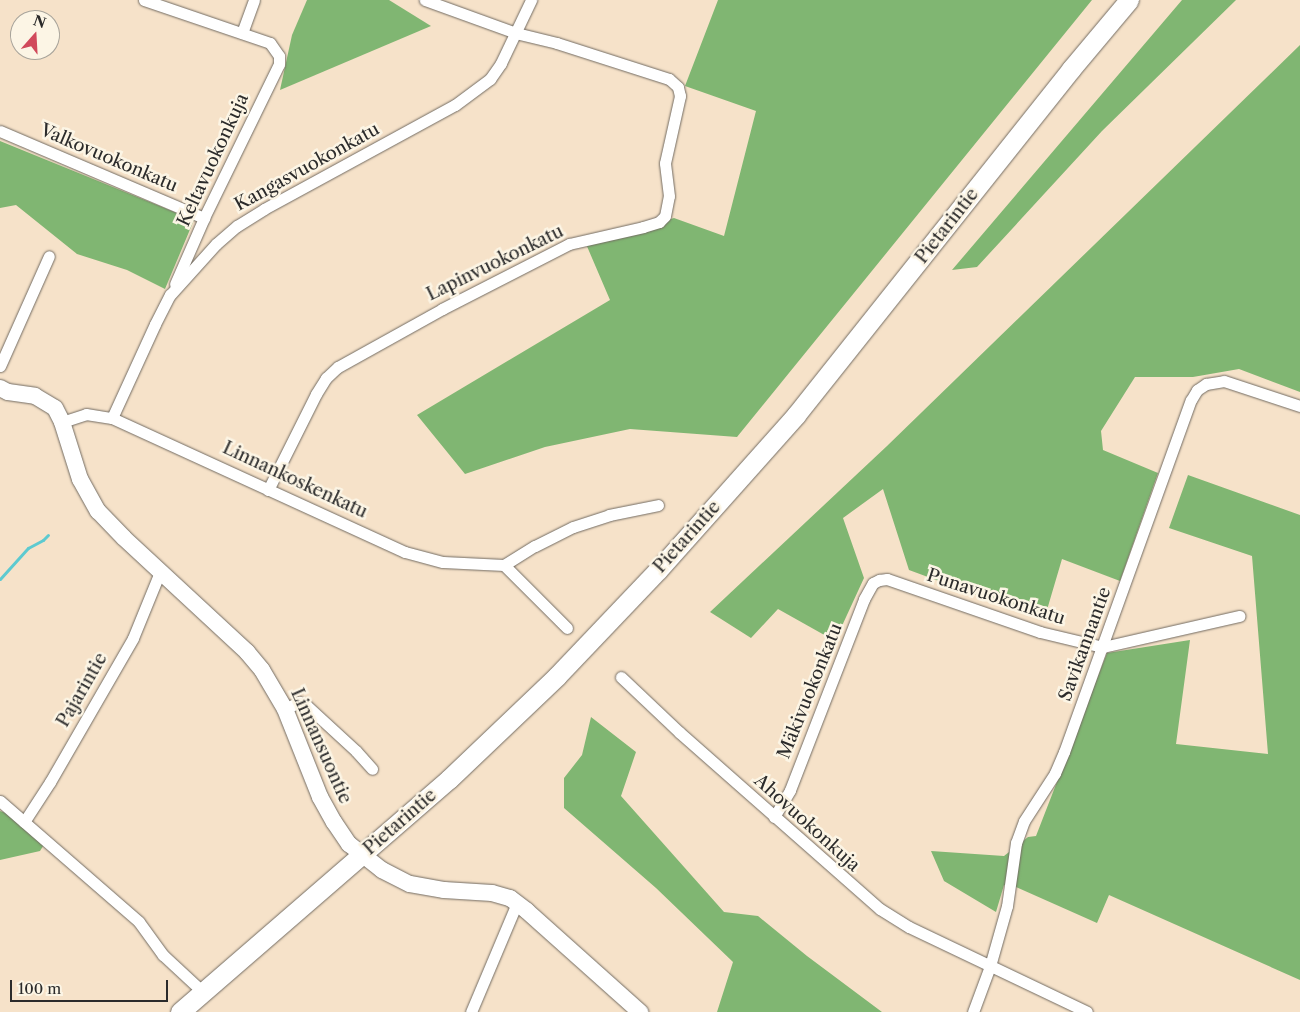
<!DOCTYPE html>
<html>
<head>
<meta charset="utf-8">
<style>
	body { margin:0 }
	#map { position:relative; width:1300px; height:1012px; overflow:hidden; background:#f6e2c9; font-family:"Libre Caslon Text",serif }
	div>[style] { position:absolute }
	.forest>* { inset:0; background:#80b672 }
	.stream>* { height:3px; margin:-1.5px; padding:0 1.5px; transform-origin:1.5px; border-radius:1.5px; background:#5dcad0 }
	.roads { filter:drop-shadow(0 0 1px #726b62) drop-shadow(0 0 1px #726b62) }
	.street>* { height:11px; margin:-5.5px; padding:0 5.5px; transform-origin:5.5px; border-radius:5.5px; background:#fff }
	.secondary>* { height:16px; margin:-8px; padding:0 8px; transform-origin:8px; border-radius:8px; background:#fff }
	.primary>* { height:19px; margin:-9.5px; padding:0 9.5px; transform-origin:9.5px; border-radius:9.5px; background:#fff }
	span { translate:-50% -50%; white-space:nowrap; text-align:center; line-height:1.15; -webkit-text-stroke:5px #fcf5e5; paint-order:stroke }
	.street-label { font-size:18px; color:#2b2b2b }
	.north { position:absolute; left:10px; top:10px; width:50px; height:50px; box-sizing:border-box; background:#fcf5e5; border:1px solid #a8a49b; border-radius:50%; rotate:19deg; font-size:14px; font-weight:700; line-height:20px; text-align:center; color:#2b2b2b }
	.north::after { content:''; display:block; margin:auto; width:18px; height:22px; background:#d1495b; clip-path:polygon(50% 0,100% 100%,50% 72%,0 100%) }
	.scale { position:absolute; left:10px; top:980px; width:158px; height:22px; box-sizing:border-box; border:2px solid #2b2b2b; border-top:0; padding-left:6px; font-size:15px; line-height:18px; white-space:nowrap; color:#2b2b2b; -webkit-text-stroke:4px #fcf5e5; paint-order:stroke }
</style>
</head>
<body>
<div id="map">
	<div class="forest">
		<div style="clip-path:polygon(307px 0,389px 0,431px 26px,280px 90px,292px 35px)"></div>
		<div style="clip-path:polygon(718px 0,1092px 0,737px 437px,630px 429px,545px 447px,465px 474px,417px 415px,610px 300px,586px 244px,674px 218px,724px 236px,756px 111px,685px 86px)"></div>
		<div style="clip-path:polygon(1182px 0,1236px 0,1102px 131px,977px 267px,952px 270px)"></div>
		<div style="clip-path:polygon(1300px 45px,1300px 392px,1239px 369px,1193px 377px,1135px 377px,1101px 431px,1103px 450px,1158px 473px,1120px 581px,1062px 559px,1044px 620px,909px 570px,883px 489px,843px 518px,864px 578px,835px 641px,778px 609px,751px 638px,710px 612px,887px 446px)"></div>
		<div style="clip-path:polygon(0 141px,194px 220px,165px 289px,127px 270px,77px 254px,16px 205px,0 208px)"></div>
		<div style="clip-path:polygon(1188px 475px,1300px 515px,1300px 980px,1109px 895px,1097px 923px,1016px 887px,1004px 885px,996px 912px,944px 881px,931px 851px,1004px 856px,1028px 837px,1036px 836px,1107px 653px,1190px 640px,1176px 744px,1268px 754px,1252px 556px,1169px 528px)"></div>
		<div style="clip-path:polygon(591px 717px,636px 752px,621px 796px,724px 912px,758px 916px,807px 956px,882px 1012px,717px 1012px,733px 962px,656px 888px,564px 808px,564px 778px,582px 755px)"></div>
		<div style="clip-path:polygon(0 811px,9px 814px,45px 843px,40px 851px,0 860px)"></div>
	</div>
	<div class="stream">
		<div style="left:0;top:579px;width:42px;rotate:-47.9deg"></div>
		<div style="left:28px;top:548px;width:17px;rotate:-28deg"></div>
		<div style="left:43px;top:540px;width:7px;rotate:-45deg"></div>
	</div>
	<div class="roads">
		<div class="street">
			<div style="left:144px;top:0;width:133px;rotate:18.8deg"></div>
			<div style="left:270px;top:43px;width:16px;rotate:55deg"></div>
			<div style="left:279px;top:56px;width:8px;rotate:90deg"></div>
			<div style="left:279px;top:64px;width:171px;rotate:116deg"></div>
			<div style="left:204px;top:218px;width:72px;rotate:113.7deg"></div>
			<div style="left:242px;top:33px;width:35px;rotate:-70deg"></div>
			<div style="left:0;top:131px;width:222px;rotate:23.1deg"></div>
			<div style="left:0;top:366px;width:120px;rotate:-66deg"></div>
			<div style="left:112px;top:418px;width:103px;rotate:-65.4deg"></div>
			<div style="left:155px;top:324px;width:33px;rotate:-63deg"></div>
			<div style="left:170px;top:295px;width:69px;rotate:-48deg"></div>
			<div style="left:216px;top:244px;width:28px;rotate:-41deg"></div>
			<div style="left:237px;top:226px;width:32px;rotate:-32deg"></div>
			<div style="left:264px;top:209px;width:217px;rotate:-28.6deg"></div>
			<div style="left:455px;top:105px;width:44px;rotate:-36.6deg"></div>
			<div style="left:490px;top:79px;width:19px;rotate:-55deg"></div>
			<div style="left:501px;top:63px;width:70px;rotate:-64.5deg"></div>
			<div style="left:62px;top:422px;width:25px;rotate:-18deg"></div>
			<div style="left:86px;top:414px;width:26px;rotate:9deg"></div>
			<div style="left:112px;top:418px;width:322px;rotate:24.6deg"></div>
			<div style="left:405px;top:552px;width:39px;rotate:15deg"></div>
			<div style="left:443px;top:562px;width:61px;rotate:2.8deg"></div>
			<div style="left:504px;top:565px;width:89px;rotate:45deg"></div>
			<div style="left:268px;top:490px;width:107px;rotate:-63.4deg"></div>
			<div style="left:316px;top:394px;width:19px;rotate:-58deg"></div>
			<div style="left:326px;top:378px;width:16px;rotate:-43deg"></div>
			<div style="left:338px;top:367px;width:119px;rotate:-29.1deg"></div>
			<div style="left:442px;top:309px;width:143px;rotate:-27.1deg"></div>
			<div style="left:569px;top:244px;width:76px;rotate:-12.9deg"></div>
			<div style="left:643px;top:227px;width:17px;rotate:-17deg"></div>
			<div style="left:659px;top:222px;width:8px;rotate:-45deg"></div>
			<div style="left:665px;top:216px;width:20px;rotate:-79deg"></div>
			<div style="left:669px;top:196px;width:33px;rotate:-97deg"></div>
			<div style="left:665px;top:163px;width:69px;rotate:-77.4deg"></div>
			<div style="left:680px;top:96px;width:9px;rotate:-103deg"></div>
			<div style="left:678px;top:87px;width:12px;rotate:-138deg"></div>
			<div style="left:669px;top:79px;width:118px;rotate:-162.2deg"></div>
			<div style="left:557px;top:43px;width:42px;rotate:-166.3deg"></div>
			<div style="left:516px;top:33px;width:97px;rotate:-160.1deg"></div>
			<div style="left:504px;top:565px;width:36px;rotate:-32deg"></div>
			<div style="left:535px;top:546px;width:42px;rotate:-26.6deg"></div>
			<div style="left:573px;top:527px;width:38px;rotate:-18deg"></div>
			<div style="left:609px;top:515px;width:50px;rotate:-11.5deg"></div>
			<div style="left:621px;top:677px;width:80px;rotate:43.5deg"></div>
			<div style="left:679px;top:732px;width:268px;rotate:41.4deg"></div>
			<div style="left:880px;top:909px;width:34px;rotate:32deg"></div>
			<div style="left:909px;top:927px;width:197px;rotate:25.5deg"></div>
			<div style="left:285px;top:709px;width:16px;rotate:-27deg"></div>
			<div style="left:299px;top:702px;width:8px;rotate:23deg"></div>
			<div style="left:306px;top:705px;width:68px;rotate:42.6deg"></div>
			<div style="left:356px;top:751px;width:24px;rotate:48deg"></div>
			<div style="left:0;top:801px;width:184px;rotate:41deg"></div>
			<div style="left:139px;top:922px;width:41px;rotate:54deg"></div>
			<div style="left:163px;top:955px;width:54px;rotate:42.8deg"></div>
			<div style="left:774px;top:817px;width:31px;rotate:-59deg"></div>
			<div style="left:790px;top:790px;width:205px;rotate:-68.8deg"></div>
			<div style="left:864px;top:599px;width:18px;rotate:-61deg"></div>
			<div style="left:873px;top:583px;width:7px;rotate:-27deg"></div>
			<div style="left:879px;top:580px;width:8px;rotate:-7deg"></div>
			<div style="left:887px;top:579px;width:162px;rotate:19.1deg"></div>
			<div style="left:1040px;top:632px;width:65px;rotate:13.4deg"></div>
			<div style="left:1103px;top:647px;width:140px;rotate:-12.8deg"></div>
			<div style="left:24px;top:822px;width:48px;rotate:-57deg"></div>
			<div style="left:50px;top:782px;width:166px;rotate:-60deg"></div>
			<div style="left:133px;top:638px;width:71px;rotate:-67.8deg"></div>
			<div style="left:471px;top:1012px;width:118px;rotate:-67.1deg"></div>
			<div style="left:973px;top:1012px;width:49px;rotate:-69.7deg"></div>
			<div style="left:990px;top:966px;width:62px;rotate:-74.2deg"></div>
			<div style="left:1007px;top:906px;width:64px;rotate:-81.9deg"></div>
			<div style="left:1016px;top:843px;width:23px;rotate:-70deg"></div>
			<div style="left:1024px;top:821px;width:57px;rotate:-57.1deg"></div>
			<div style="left:1055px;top:773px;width:23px;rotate:-67deg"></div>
			<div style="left:1064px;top:752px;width:374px;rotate:-70.2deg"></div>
			<div style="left:1191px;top:400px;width:12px;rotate:-59deg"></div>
			<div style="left:1197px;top:390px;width:11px;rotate:-34deg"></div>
			<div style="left:1206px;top:384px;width:18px;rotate:-9deg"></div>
			<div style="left:1224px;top:381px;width:80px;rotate:18.2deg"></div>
		</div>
		<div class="secondary">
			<div style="left:0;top:388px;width:9px;rotate:27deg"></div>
			<div style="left:8px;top:392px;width:27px;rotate:8deg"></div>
			<div style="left:35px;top:396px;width:23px;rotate:31deg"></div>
			<div style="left:55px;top:408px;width:16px;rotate:63deg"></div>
			<div style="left:62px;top:422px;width:60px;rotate:72.5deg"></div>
			<div style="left:80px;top:479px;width:37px;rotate:61deg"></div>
			<div style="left:98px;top:511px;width:37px;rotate:46deg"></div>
			<div style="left:124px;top:538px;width:168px;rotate:42.8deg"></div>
			<div style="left:247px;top:652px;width:23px;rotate:50deg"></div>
			<div style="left:262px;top:670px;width:45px;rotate:59.5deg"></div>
			<div style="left:285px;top:709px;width:95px;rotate:68.3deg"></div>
			<div style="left:320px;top:797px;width:29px;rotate:61deg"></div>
			<div style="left:334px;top:822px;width:27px;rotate:56deg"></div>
			<div style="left:349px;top:844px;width:42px;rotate:38.2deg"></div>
			<div style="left:382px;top:870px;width:31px;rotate:27deg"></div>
			<div style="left:410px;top:884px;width:35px;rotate:10deg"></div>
			<div style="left:444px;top:890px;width:48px;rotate:3.6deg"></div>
			<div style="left:492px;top:893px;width:19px;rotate:16deg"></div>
			<div style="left:510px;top:898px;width:21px;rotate:37deg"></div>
			<div style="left:527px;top:911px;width:152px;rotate:41.8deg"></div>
		</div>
		<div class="primary">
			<div style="left:180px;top:1012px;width:356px;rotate:-40.9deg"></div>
			<div style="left:449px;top:779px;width:149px;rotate:-43.6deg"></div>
			<div style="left:557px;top:676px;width:146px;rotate:-46.4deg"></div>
			<div style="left:658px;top:570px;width:208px;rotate:-48.3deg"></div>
			<div style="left:796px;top:415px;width:442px;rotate:-51.5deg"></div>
			<div style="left:1071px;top:69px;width:90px;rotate:-50deg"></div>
		</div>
	</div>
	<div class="street-label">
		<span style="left:109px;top:158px;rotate:23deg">Valkovuokonkatu</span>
		<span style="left:213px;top:160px;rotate:-65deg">Keltavuokonkuja</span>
		<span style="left:307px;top:167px;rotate:-29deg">Kangasvuokonkatu</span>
		<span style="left:947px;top:226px;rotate:-52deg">Pietarintie</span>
		<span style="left:495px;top:263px;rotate:-26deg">Lapinvuokonkatu</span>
		<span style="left:295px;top:480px;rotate:25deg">Linnankoskenkatu</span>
		<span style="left:687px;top:537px;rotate:-48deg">Pietarintie</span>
		<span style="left:996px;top:597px;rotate:18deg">Punavuokonkatu</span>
		<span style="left:1085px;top:644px;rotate:-70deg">Savikannantie</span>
		<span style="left:82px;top:690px;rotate:-60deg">Pajarintie</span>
		<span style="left:810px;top:691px;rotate:-68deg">Mäkivuokonkatu</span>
		<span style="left:321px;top:746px;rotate:66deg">Linnansuontie</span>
		<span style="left:400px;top:822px;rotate:-41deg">Pietarintie</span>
		<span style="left:807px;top:823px;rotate:42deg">Ahovuokonkuja</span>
	</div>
	<div class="north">N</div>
	<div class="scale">100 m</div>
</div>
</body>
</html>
